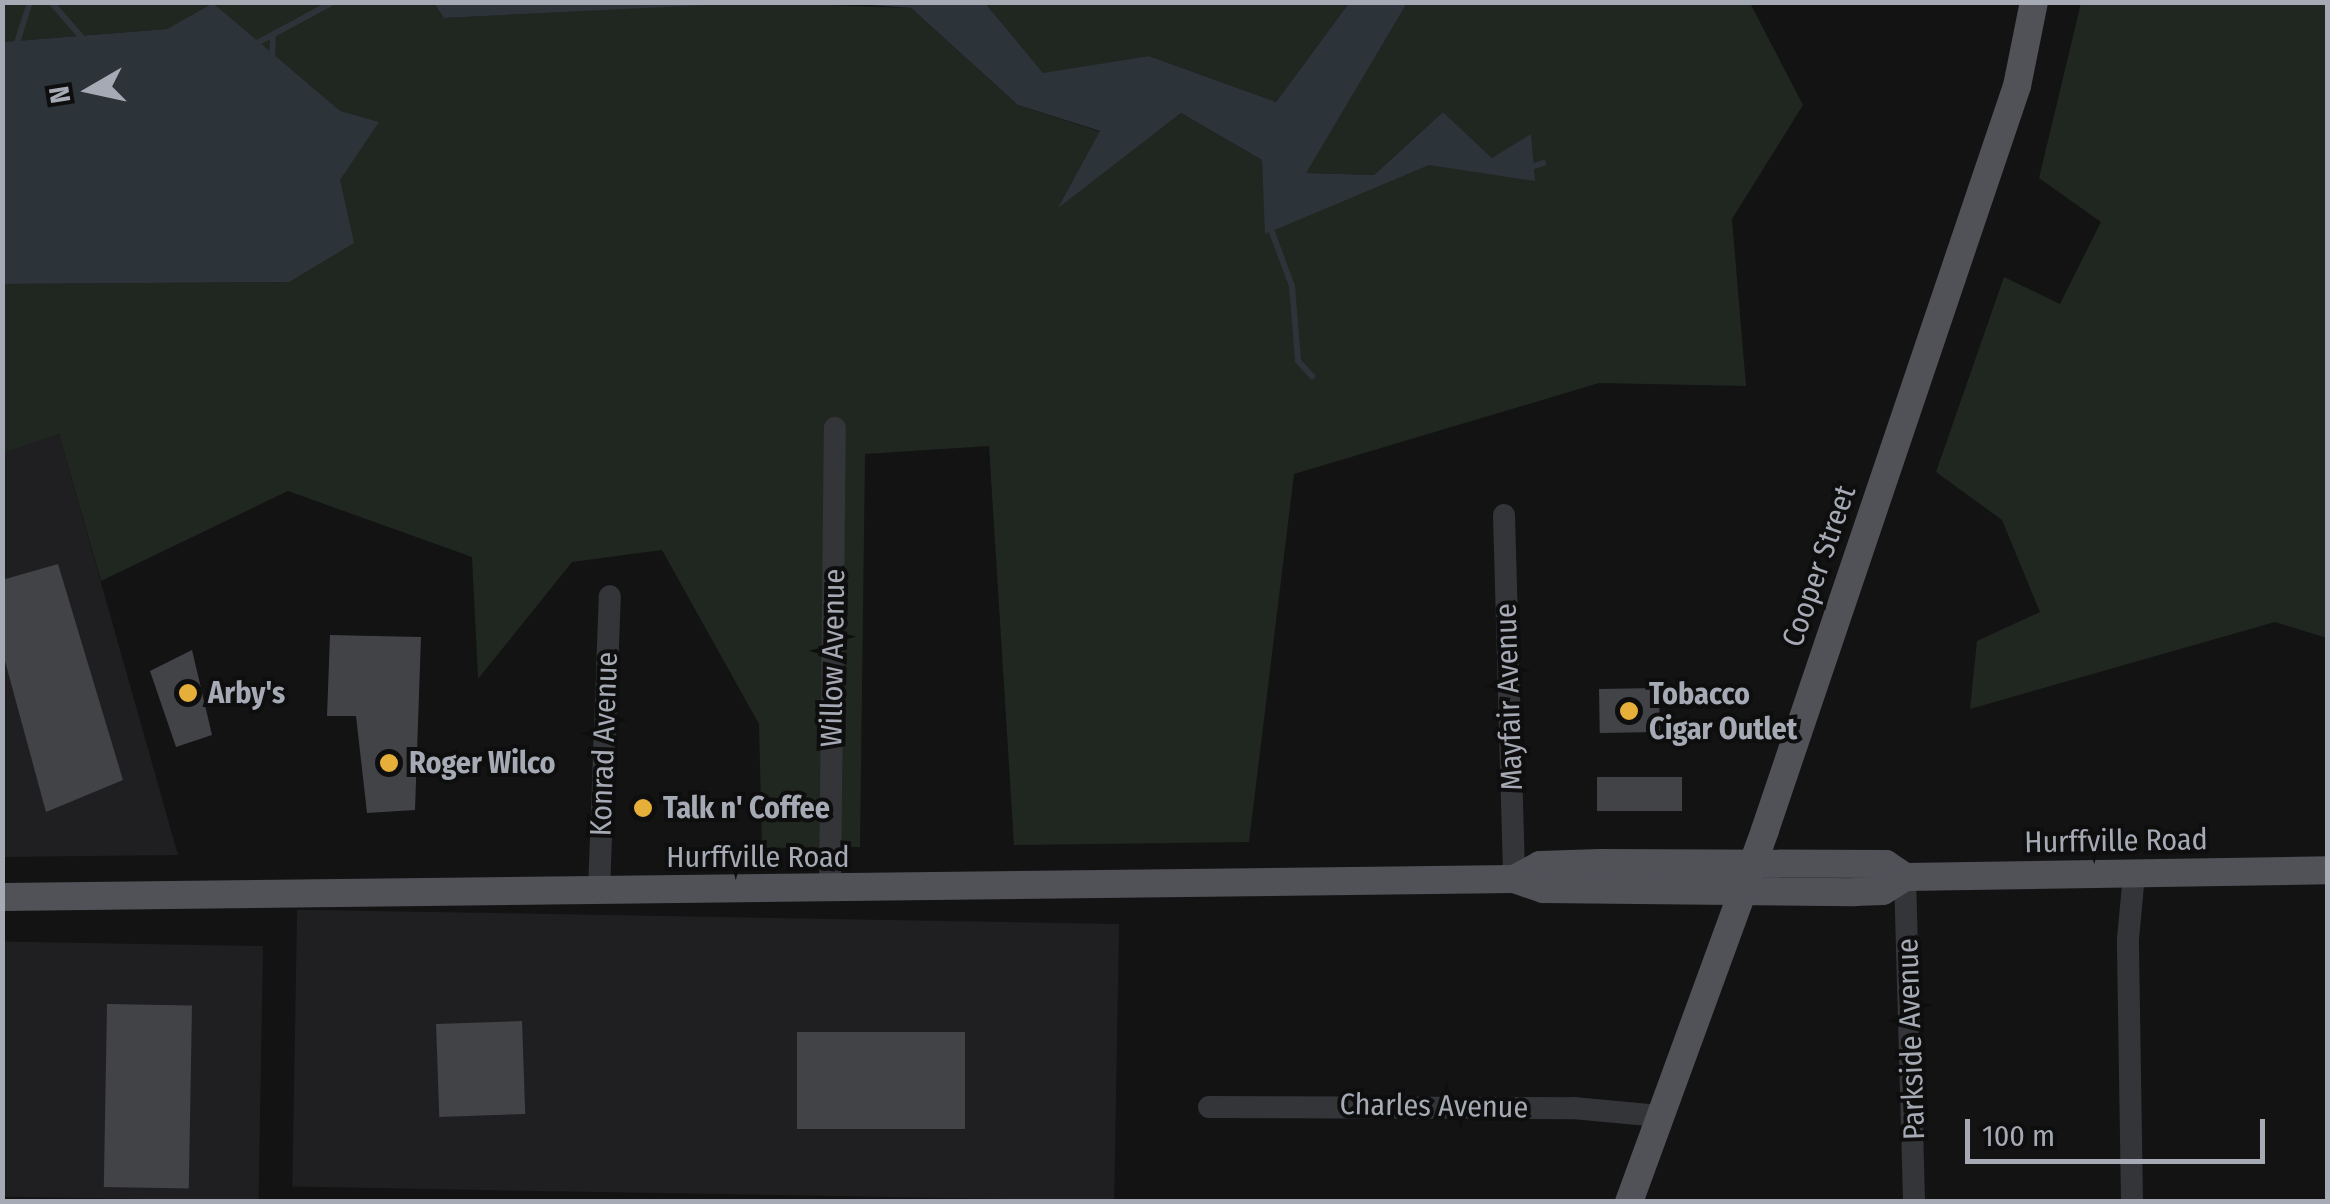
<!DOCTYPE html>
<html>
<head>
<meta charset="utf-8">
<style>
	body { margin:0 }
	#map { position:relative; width:2330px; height:1204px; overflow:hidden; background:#131314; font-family:"Fira Sans Condensed",sans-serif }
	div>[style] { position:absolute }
	.built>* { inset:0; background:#1f1f21; transform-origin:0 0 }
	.green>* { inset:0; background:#1f2720 }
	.water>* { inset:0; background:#2c3339 }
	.stream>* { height:6px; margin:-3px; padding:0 3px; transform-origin:3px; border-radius:3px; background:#2c3339 }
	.building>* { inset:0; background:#424347; transform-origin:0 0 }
	.minor>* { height:22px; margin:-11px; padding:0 11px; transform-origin:11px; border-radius:11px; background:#343539 }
	.major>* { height:28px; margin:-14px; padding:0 14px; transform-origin:14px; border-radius:14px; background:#505258 }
	.dots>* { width:28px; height:28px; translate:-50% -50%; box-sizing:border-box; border:5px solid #0e0e0f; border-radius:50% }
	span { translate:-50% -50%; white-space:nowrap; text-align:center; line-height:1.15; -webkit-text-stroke:8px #0e0e0f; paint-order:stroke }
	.street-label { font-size:30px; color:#a5aab4 }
	.poi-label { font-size:30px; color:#a5aab4; font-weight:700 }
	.left { translate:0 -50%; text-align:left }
	.frame { position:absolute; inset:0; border:5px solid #a5aab4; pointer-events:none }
	.north { position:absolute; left:40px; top:40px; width:100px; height:100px; -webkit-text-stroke:8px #0e0e0f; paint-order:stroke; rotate:261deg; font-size:28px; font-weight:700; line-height:40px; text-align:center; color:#a5aab4 }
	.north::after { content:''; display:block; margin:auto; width:35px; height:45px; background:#a5aab4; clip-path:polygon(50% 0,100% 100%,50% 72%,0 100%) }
	.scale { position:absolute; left:1965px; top:1119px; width:300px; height:45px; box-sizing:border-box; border:5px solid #a5aab4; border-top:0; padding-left:12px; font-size:30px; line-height:35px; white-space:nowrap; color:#a5aab4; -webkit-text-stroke:8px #0e0e0f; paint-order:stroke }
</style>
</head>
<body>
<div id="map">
	<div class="built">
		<div style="clip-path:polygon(59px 434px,178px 855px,3px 857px,2px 453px)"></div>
		<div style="left:1119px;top:924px;width:277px;height:822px;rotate:91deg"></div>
		<div style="left:263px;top:946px;width:255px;height:261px;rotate:91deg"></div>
	</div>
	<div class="green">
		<div style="clip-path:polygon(3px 2px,434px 2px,445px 18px,748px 2px,911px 8px,1018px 105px,1101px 132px,1060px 205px,1181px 113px,1262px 160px,1266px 233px,1429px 164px,1492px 158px,1443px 112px,1374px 175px,1305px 173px,1407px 3px,1750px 3px,1803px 105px,1732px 219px,1746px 386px,1599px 383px,1294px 474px,1249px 842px,1014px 845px,989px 446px,865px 454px,860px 847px,762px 848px,759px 724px,662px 550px,572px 562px,478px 679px,472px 557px,288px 491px,101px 581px,59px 434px,3px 453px,3px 284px,289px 282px,340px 180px,340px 112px,213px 3px,168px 29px,3px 42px)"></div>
		<div style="clip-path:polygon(985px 3px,1349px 3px,1276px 102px,1149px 56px,1043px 74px)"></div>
		<div style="clip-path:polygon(2081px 3px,2327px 3px,2327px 638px,2275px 622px,1970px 709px,1977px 641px,2040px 612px,2002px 520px,1936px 472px,2004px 277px,2060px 304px,2101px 222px,2039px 178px)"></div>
	</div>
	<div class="water">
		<div style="clip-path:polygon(213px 3px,340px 111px,379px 122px,340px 180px,354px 243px,289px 282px,3px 284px,3px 42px,167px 29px)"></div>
		<div style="clip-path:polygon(434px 3px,748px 3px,444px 18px)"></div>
		<div style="clip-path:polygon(842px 3px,985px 3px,1043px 73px,1149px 56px,1276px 102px,1349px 3px,1407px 3px,1306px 173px,1374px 175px,1443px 112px,1492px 158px,1531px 134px,1535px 181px,1429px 165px,1265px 234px,1262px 160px,1181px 113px,1058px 208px,1100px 131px,1018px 105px,911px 8px)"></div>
	</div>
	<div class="stream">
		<div style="left:51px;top:2px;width:50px;rotate:49deg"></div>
		<div style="left:255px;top:44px;width:89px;rotate:-28.3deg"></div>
		<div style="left:15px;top:49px;width:49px;rotate:-72.3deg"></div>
		<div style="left:272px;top:61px;width:24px;rotate:-88deg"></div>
		<div style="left:1525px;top:169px;width:19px;rotate:-18deg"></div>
		<div style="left:1270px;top:227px;width:63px;rotate:69.6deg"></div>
		<div style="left:1292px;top:286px;width:75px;rotate:85.4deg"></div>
		<div style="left:1298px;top:361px;width:21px;rotate:47deg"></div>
	</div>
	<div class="building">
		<div style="clip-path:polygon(58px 564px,123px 780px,46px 812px,2px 650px,2px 580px)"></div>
		<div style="clip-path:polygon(330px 635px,421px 637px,415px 810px,367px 813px,356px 716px,327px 716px)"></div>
		<div style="clip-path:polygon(192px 650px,212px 735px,176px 747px,150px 671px)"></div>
		<div style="left:1659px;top:688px;width:44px;height:60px;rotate:89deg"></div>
		<div style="left:1682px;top:777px;width:34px;height:85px;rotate:90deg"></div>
		<div style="left:107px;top:1004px;width:85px;height:183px;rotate:1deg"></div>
		<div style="left:522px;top:1021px;width:93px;height:86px;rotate:88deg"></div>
		<div style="left:797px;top:1032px;width:168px;height:97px"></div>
	</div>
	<div class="minor">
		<div style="left:1504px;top:515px;width:364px;rotate:88.4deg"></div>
		<div style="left:1905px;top:877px;width:325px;rotate:88.4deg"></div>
		<div style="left:830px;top:889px;width:461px;rotate:-89.4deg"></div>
		<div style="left:599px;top:891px;width:295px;rotate:-87.9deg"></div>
		<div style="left:1209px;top:1107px;width:364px;rotate:0.2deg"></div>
		<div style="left:1573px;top:1108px;width:87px;rotate:5.3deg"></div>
		<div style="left:2132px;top:1202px;width:263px;rotate:-90.9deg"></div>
		<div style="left:2128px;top:939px;width:65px;rotate:-84.7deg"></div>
	</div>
	<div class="major">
		<div style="left:1514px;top:879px;width:30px;rotate:-28deg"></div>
		<div style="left:1540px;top:865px;width:60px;rotate:-1.9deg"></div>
		<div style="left:1600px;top:863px;width:286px;rotate:0.2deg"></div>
		<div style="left:1886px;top:864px;width:23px;rotate:34deg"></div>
		<div style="left:2px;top:897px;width:1512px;rotate:-0.68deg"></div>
		<div style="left:1514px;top:879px;width:31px;rotate:19deg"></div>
		<div style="left:1543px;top:889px;width:312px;rotate:0.6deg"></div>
		<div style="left:1855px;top:892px;width:28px;rotate:-2deg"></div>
		<div style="left:1883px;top:891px;width:26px;rotate:-32deg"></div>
		<div style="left:1905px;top:877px;width:423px;rotate:-0.9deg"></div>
		<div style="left:1629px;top:1202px;width:396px;rotate:-69.9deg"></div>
		<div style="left:1765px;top:830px;width:786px;rotate:-71.29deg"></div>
		<div style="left:2017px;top:86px;width:86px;rotate:-78.6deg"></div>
	</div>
	<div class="dots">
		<div style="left:188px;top:693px;background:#e5af3a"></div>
		<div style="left:1629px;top:711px;background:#e5af3a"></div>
		<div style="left:389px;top:763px;background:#e5af3a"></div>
		<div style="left:643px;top:808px;background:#e5af3a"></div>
	</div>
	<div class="street-label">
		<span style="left:1819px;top:566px;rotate:-71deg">Cooper Street</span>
		<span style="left:833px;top:658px;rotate:-89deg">Willow Avenue</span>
		<span style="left:1509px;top:697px;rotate:-92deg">Mayfair Avenue</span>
		<span style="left:604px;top:744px;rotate:-88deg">Konrad Avenue</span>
		<span style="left:2116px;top:841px;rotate:-1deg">Hurffville Road</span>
		<span style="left:758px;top:857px">Hurffville Road</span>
		<span style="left:1911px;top:1039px;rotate:-92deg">Parkside Avenue</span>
		<span style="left:1434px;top:1106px;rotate:1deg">Charles Avenue</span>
	</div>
	<div class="poi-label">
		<span class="left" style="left:208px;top:693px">Arby's</span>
		<span class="left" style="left:1649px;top:711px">Tobacco<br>Cigar Outlet</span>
		<span class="left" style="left:409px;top:763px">Roger Wilco</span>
		<span class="left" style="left:663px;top:808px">Talk n' Coffee</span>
	</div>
	<div class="frame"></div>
	<div class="north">N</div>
	<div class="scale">100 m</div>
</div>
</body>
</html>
